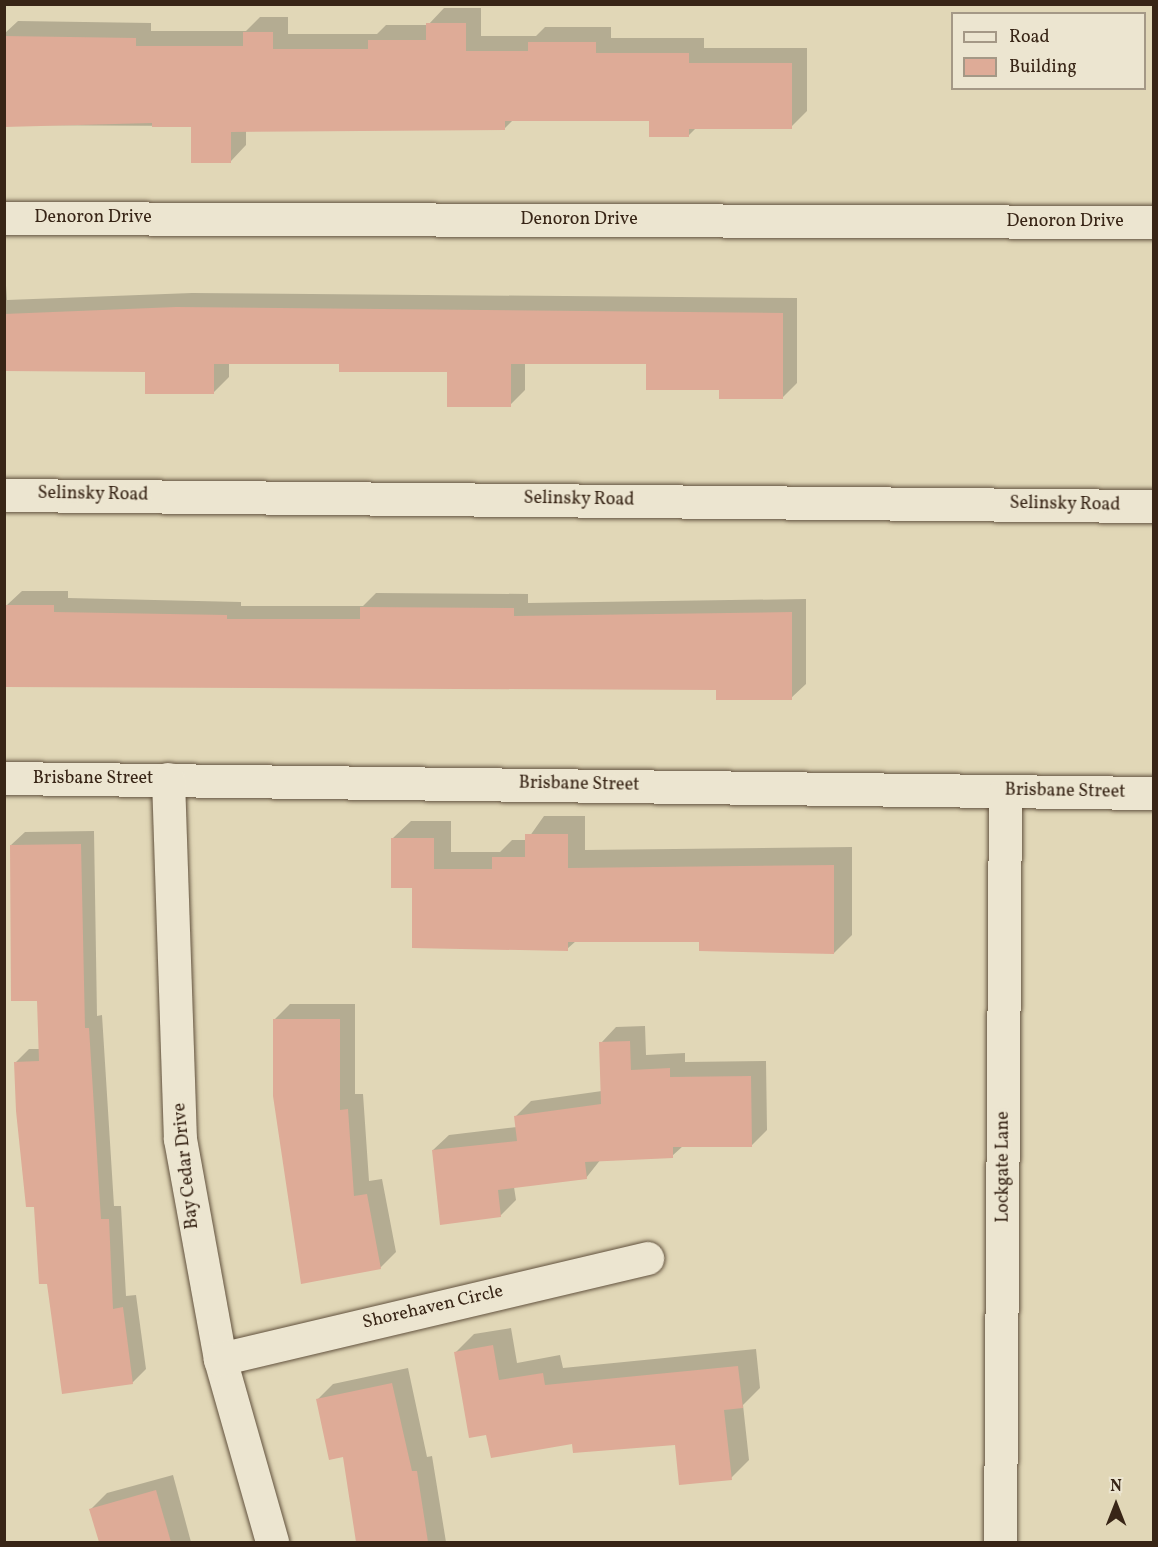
<!DOCTYPE html>
<html>
<head>
<meta charset="utf-8">
<style>
	body { margin:0 }
	#map { position:relative; width:1158px; height:1547px; overflow:hidden; background:#e1d7b7; font-family:Vollkorn,serif }
	div>[style] { position:absolute }
	.shadow>* { inset:0; background:#0003 }
	.building>* { inset:0; background:#deab97 }
	.roads { filter:drop-shadow(0 0 2px #62523e) drop-shadow(0 0 2px #62523e) }
	.street>* { height:33px; margin:-16.5px; padding:0 16.5px; transform-origin:16.5px; border-radius:16.5px; background:#ece5d0 }
	span { translate:-50% -50%; white-space:nowrap; text-align:center; line-height:1.15; -webkit-text-stroke:6px #ece5d0; paint-order:stroke }
	.street-label { font-size:18px; color:#382516 }
	.frame { position:absolute; inset:0; border:6px solid #382516; pointer-events:none }
	.legend { position:absolute; left:951px; top:12px; width:195px; height:78px; box-sizing:border-box; background:#ece5d0; border:2px solid #a49886; margin:0; padding:8px 10px; list-style:none; font-size:18px; color:#382516 }
	.legend li { display:flex; align-items:center; gap:12px; height:30px }
	.legend b { width:30px; border:2px solid #a49886 }
	.north { position:absolute; left:1086px; top:1475px; width:60px; height:60px; -webkit-text-stroke:4px #ece5d0; paint-order:stroke; rotate:0deg; font-size:16px; font-weight:700; line-height:24px; text-align:center; color:#382516 }
	.north::after { content:''; display:block; margin:auto; width:21px; height:27px; background:#382516; clip-path:polygon(50% 0,100% 100%,50% 72%,0 100%) }
</style>
</head>
<body>
<div id="map">
	<div class="shadow">
		<div style="clip-path:polygon(444px 8px,481px 8px,481px 36px,536px 36px,545px 27px,611px 27px,611px 38px,704px 38px,704px 48px,807px 48px,807px 111px,791px 127px,697px 127px,688px 136px,650px 120px,513px 120px,504px 129px,246px 130px,246px 145px,231px 161px,193px 126px,4px 125px,4px 34px,18px 21px,151px 23px,151px 31px,246px 31px,260px 17px,288px 17px,288px 34px,377px 34px,386px 25px,428px 25px)"></div>
		<div style="clip-path:polygon(4px 256px,7px 300px,192px 293px,797px 298px,797px 383px,782px 398px,721px 388px,648px 362px,525px 362px,525px 390px,510px 405px,448px 371px,340px 362px,229px 362px,229px 377px,214px 392px,146px 371px,4px 370px)"></div>
		<div style="clip-path:polygon(22px 591px,68px 591px,68px 598px,241px 602px,241px 606px,363px 606px,376px 593px,528px 594px,528px 603px,806px 599px,806px 684px,791px 698px,717px 689px,4px 686px,7px 605px)"></div>
		<div style="clip-path:polygon(544px 816px,585px 816px,585px 850px,852px 847px,852px 935px,834px 953px,700px 941px,576px 941px,567px 949px,414px 887px,393px 838px,411px 821px,451px 821px,451px 852px,500px 852px,512px 840px,527px 840px)"></div>
		<div style="clip-path:polygon(94px 831px,97px 1016px,102px 1015px,114px 1206px,121px 1206px,126px 1296px,136px 1295px,146px 1369px,132px 1383px,36px 1205px,16px 1062px,29px 1049px,40px 1049px,38px 999px,11px 845px,25px 832px)"></div>
		<div style="clip-path:polygon(290px 1004px,355px 1004px,355px 1094px,363px 1094px,369px 1181px,382px 1179px,396px 1252px,380px 1268px,274px 1020px)"></div>
		<div style="clip-path:polygon(645px 1026px,646px 1055px,685px 1053px,685px 1062px,766px 1061px,767px 1130px,751px 1146px,683px 1146px,672px 1156px,601px 1159px,586px 1178px,514px 1187px,516px 1200px,500px 1216px,433px 1150px,449px 1135px,517px 1127px,516px 1116px,531px 1101px,602px 1091px,601px 1043px,616px 1027px)"></div>
		<div style="clip-path:polygon(511px 1328px,517px 1363px,560px 1355px,563px 1368px,756px 1349px,760px 1388px,743px 1405px,749px 1460px,731px 1478px,676px 1443px,573px 1442px,488px 1433px,456px 1352px,474px 1334px)"></div>
		<div style="clip-path:polygon(408px 1368px,427px 1457px,432px 1456px,446px 1542px,453px 1542px,358px 1542px,344px 1455px,318px 1399px,333px 1384px)"></div>
		<div style="clip-path:polygon(173px 1475px,191px 1542px,100px 1542px,91px 1509px,107px 1493px)"></div>
	</div>
	<div class="building">
		<div style="clip-path:polygon(426px 23px,466px 23px,466px 51px,528px 51px,528px 42px,596px 42px,596px 53px,689px 53px,689px 63px,792px 63px,792px 129px,689px 129px,689px 137px,649px 137px,649px 121px,505px 121px,505px 130px,231px 132px,231px 163px,191px 163px,191px 127px,152px 127px,152px 123px,4px 127px,4px 36px,136px 38px,136px 46px,243px 46px,243px 32px,273px 32px,273px 49px,368px 49px,368px 40px,426px 40px)"></div>
		<div style="clip-path:polygon(176px 307px,783px 313px,783px 399px,719px 399px,719px 390px,646px 390px,646px 364px,511px 364px,511px 407px,447px 407px,447px 372px,339px 372px,339px 364px,214px 364px,214px 394px,145px 394px,145px 372px,4px 371px,4px 314px)"></div>
		<div style="clip-path:polygon(6px 605px,54px 605px,54px 612px,227px 615px,227px 619px,360px 619px,360px 607px,514px 608px,514px 616px,792px 612px,792px 700px,716px 700px,716px 690px,4px 687px)"></div>
		<div style="clip-path:polygon(525px 834px,568px 834px,568px 868px,834px 865px,834px 954px,699px 951px,699px 942px,568px 942px,568px 951px,412px 948px,412px 888px,391px 888px,391px 838px,434px 838px,434px 869px,492px 869px,492px 857px,525px 857px)"></div>
		<div style="clip-path:polygon(81px 844px,85px 1028px,89px 1028px,101px 1219px,109px 1219px,113px 1309px,123px 1307px,133px 1384px,62px 1394px,47px 1284px,39px 1284px,34px 1207px,26px 1207px,16px 1111px,14px 1062px,39px 1061px,37px 1001px,11px 1001px,10px 845px)"></div>
		<div style="clip-path:polygon(273px 1019px,340px 1019px,340px 1110px,348px 1109px,354px 1196px,367px 1194px,381px 1269px,301px 1284px,273px 1096px)"></div>
		<div style="clip-path:polygon(630px 1041px,631px 1070px,670px 1068px,670px 1077px,751px 1076px,752px 1147px,673px 1147px,673px 1158px,585px 1162px,587px 1179px,498px 1190px,501px 1217px,440px 1225px,432px 1150px,517px 1141px,514px 1116px,601px 1104px,599px 1042px)"></div>
		<div style="clip-path:polygon(493px 1345px,499px 1380px,543px 1373px,545px 1385px,738px 1366px,743px 1408px,724px 1410px,732px 1480px,679px 1485px,675px 1445px,573px 1453px,572px 1444px,491px 1458px,486px 1435px,469px 1438px,454px 1352px)"></div>
		<div style="clip-path:polygon(392px 1383px,412px 1471px,417px 1471px,428px 1542px,356px 1542px,343px 1457px,329px 1460px,316px 1399px)"></div>
		<div style="clip-path:polygon(156px 1490px,171px 1542px,99px 1542px,89px 1509px)"></div>
	</div>
	<div class="roads">
		<div class="street">
			<div style="left:4px;top:218px;width:1150px;rotate:0.2deg"></div>
			<div style="left:4px;top:495px;width:1150px;rotate:0.55deg"></div>
			<div style="left:4px;top:778px;width:1150px;rotate:0.75deg"></div>
			<div style="left:168px;top:779px;width:360px;rotate:88.1deg"></div>
			<div style="left:180px;top:1139px;width:224px;rotate:79.7deg"></div>
			<div style="left:220px;top:1359px;width:190px;rotate:74.1deg"></div>
			<div style="left:220px;top:1359px;width:439px;rotate:-13.3deg"></div>
			<div style="left:1000px;top:1542px;width:750px;rotate:-89.62deg"></div>
		</div>
	</div>
	<div class="street-label">
		<span style="left:93px;top:218px">Denoron Drive</span>
		<span style="left:579px;top:220px">Denoron Drive</span>
		<span style="left:1065px;top:222px">Denoron Drive</span>
		<span style="left:93px;top:495px;rotate:1deg">Selinsky Road</span>
		<span style="left:579px;top:500px;rotate:1deg">Selinsky Road</span>
		<span style="left:1065px;top:505px;rotate:1deg">Selinsky Road</span>
		<span style="left:93px;top:779px">Brisbane Street</span>
		<span style="left:579px;top:785px;rotate:1deg">Brisbane Street</span>
		<span style="left:1065px;top:792px;rotate:1deg">Brisbane Street</span>
		<span style="left:187px;top:1166px;rotate:-96deg">Bay Cedar Drive</span>
		<span style="left:1004px;top:1167px;rotate:-90deg">Lockgate Lane</span>
		<span style="left:433px;top:1308px;rotate:-13deg">Shorehaven Circle</span>
	</div>
	<div class="frame"></div>
	<ul class="legend">
	<li><b style="height:8px;background:#ece5d0"></b>Road</li>
	<li><b style="height:16px;background:#deab97"></b>Building</li>
	</ul>
	<div class="north">N</div>
</div>
</body>
</html>
